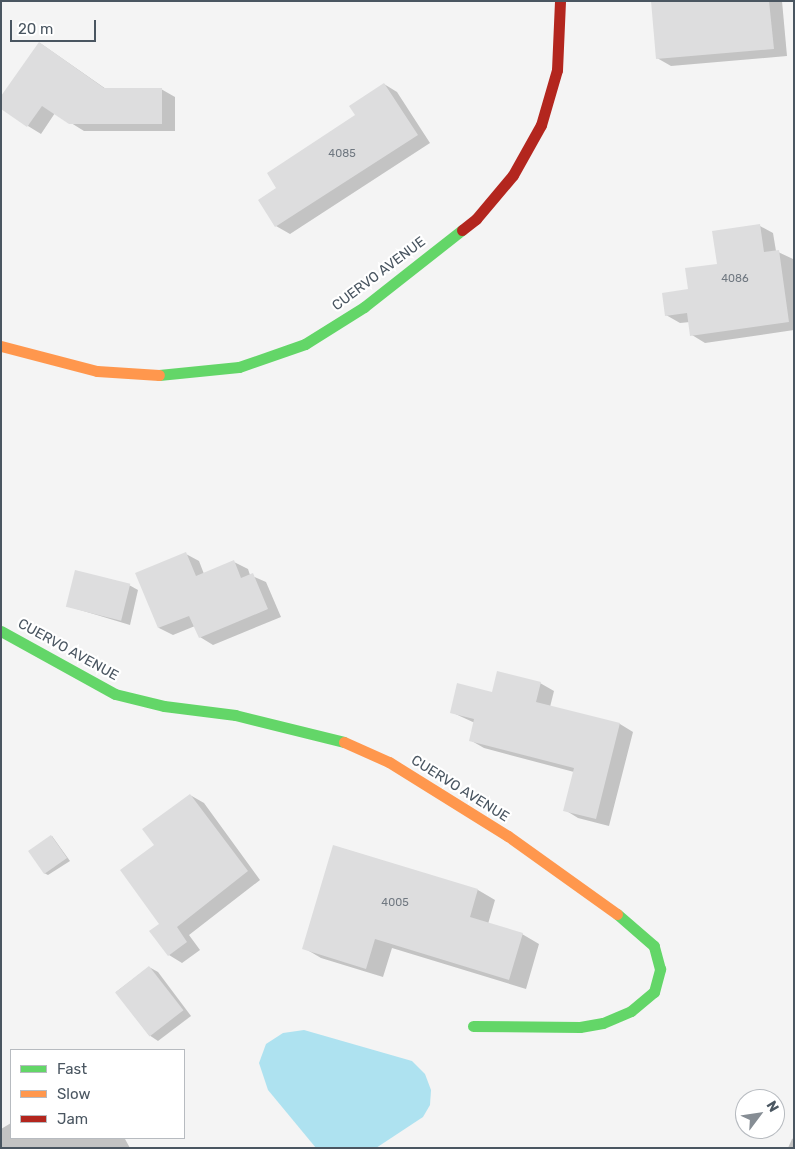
<!DOCTYPE html>
<html>
<head>
<meta charset="utf-8">
<style>
	body { margin:0 }
	#map { position:relative; width:795px; height:1149px; overflow:hidden; background:#f4f4f4; font-family:Rubik,sans-serif }
	div>[style] { position:absolute }
	.water>* { inset:0; background:#aee2f0 }
	.shadow>* { inset:0; background:#0003 }
	.building>* { inset:0; background:#ddddde; transform-origin:0 0 }
	.fast>* { height:11px; margin:-5.5px; padding:0 5.5px; transform-origin:5.5px; border-radius:5.5px; background:#63d668 }
	.slow>* { height:11px; margin:-5.5px; padding:0 5.5px; transform-origin:5.5px; border-radius:5.5px; background:#ff974d }
	.jam>* { height:11px; margin:-5.5px; padding:0 5.5px; transform-origin:5.5px; border-radius:5.5px; background:#b3261e }
	span { translate:-50% -50%; white-space:nowrap; text-align:center; line-height:1.15; -webkit-text-stroke:4.5px #fff; paint-order:stroke }
	.number-label { font-size:11px; color:#707881 }
	.number-label span { -webkit-text-stroke-width:0 }
	.street-label { font-size:14px; color:#4a5661 }
	.frame { position:absolute; inset:0; border:2px solid #4a5661; pointer-events:none }
	.legend { position:absolute; left:10px; top:1049px; width:175px; height:90px; box-sizing:border-box; background:#fff; border:1px solid #b7bbc0; margin:0; padding:6px 9px; list-style:none; font-size:15px; color:#4a5661 }
	.legend li { display:flex; align-items:center; gap:10px; height:25px }
	.legend b { width:25px; border:1px solid #b7bbc0 }
	.north { position:absolute; left:735px; top:1089px; width:50px; height:50px; box-sizing:border-box; background:#fff; border:1px solid #b7bbc0; border-radius:50%; rotate:59deg; font-size:14px; font-weight:700; line-height:20px; text-align:center; color:#4a5661 }
	.north::after { content:''; display:block; margin:auto; width:18px; height:22px; background:#868d94; clip-path:polygon(50% 0,100% 100%,50% 72%,0 100%) }
	.scale { position:absolute; left:10px; top:20px; width:86px; height:22px; box-sizing:border-box; border:2px solid #4a5661; border-top:0; padding-left:6px; font-size:15px; line-height:18px; white-space:nowrap; color:#4a5661; -webkit-text-stroke:4px #fff; paint-order:stroke }
</style>
</head>
<body>
<div id="map">
	<div class="water">
		<div style="clip-path:polygon(304px 1030px,412px 1061px,425px 1074px,431px 1090px,430px 1105px,423px 1117px,376px 1148px,316px 1148px,268px 1090px,259px 1063px,266px 1044px,283px 1033px)"></div>
	</div>
	<div class="shadow">
		<div style="clip-path:polygon(652px 1px,782px 1px,787px 56px,671px 66px,657px 58px)"></div>
		<div style="clip-path:polygon(40px 43px,106px 89px,161px 89px,175px 97px,175px 131px,84px 131px,55px 113px,41px 134px,28px 126px)"></div>
		<div style="clip-path:polygon(384px 84px,397px 92px,430px 143px,290px 234px,276px 226px,260px 200px,278px 188px,357px 115px)"></div>
		<div style="clip-path:polygon(760px 226px,773px 233px,776px 251px,793px 259px,794px 330px,705px 343px,692px 335px,690px 322px,680px 323px,666px 315px)"></div>
		<div style="clip-path:polygon(186px 554px,199px 561px,204px 574px,234px 562px,248px 569px,250px 575px,266px 582px,281px 617px,213px 645px,200px 637px,195px 626px,173px 635px,159px 628px,137px 574px)"></div>
		<div style="clip-path:polygon(129px 585px,138px 590px,130px 625px,67px 606px)"></div>
		<div style="clip-path:polygon(540px 683px,554px 691px,550px 707px,620px 724px,633px 732px,609px 826px,578px 818px,565px 810px,574px 772px,484px 748px,470px 740px,475px 723px,451px 712px,493px 693px)"></div>
		<div style="clip-path:polygon(190px 795px,204px 803px,260px 880px,189px 935px,200px 950px,182px 963px,169px 955px,161px 924px,156px 846px)"></div>
		<div style="clip-path:polygon(52px 836px,70px 861px,48px 875px,44px 873px)"></div>
		<div style="clip-path:polygon(334px 846px,478px 890px,495px 900px,488px 924px,522px 934px,539px 944px,526px 989px,392px 948px,383px 977px,321px 958px,304px 948px)"></div>
		<div style="clip-path:polygon(149px 967px,158px 972px,191px 1016px,158px 1041px,149px 1035px,116px 992px)"></div>
		<div style="clip-path:polygon(11px 1123px,11px 1138px,127px 1138px,125px 1139px,130px 1148px,1px 1148px,1px 1129px)"></div>
		<div style="clip-path:polygon(794px 1138px,794px 1148px,788px 1148px,792px 1139px)"></div>
	</div>
	<div class="building">
		<div style="clip-path:polygon(651px 1px,769px 1px,774px 49px,656px 59px)"></div>
		<div style="clip-path:polygon(39px 42px,104px 88px,162px 88px,162px 124px,69px 124px,42px 106px,27px 127px,1px 109px,1px 96px)"></div>
		<div style="clip-path:polygon(384px 83px,418px 135px,275px 227px,258px 200px,276px 188px,267px 173px,355px 115px,349px 106px)"></div>
		<div style="clip-path:polygon(760px 224px,764px 252px,779px 250px,789px 322px,690px 336px,687px 313px,665px 316px,662px 293px,688px 289px,685px 268px,717px 264px,712px 231px)"></div>
		<div style="clip-path:polygon(186px 552px,196px 576px,234px 560px,241px 578px,253px 573px,268px 609px,199px 638px,189px 616px,158px 628px,135px 573px)"></div>
		<div style="left:75px;top:570px;width:57px;height:38px;rotate:14deg"></div>
		<div style="clip-path:polygon(497px 671px,541px 682px,536px 702px,620px 723px,596px 819px,563px 811px,574px 768px,469px 741px,474px 719px,450px 713px,457px 683px,492px 692px)"></div>
		<div style="clip-path:polygon(190px 794px,248px 871px,177px 927px,187px 942px,168px 956px,149px 931px,159px 924px,120px 870px,154px 845px,142px 829px)"></div>
		<div style="left:51px;top:835px;width:28px;height:28px;rotate:55deg"></div>
		<div style="clip-path:polygon(333px 845px,478px 889px,470px 917px,523px 933px,509px 980px,375px 939px,366px 969px,302px 949px)"></div>
		<div style="left:149px;top:966px;width:56px;height:43px;rotate:52deg"></div>
	</div>
	<div class="fast">
		<div style="left:159px;top:375px;width:80px;rotate:-5.7deg"></div>
		<div style="left:239px;top:367px;width:70px;rotate:-19.2deg"></div>
		<div style="left:305px;top:344px;width:70px;rotate:-32.1deg"></div>
		<div style="left:364px;top:307px;width:125px;rotate:-38.2deg"></div>
		<div style="left:1px;top:631px;width:130px;rotate:28.9deg"></div>
		<div style="left:115px;top:694px;width:50px;rotate:13.8deg"></div>
		<div style="left:164px;top:706px;width:72px;rotate:7.2deg"></div>
		<div style="left:235px;top:715px;width:112px;rotate:13.9deg"></div>
		<div style="left:473px;top:1026px;width:107px;rotate:0.5deg"></div>
		<div style="left:580px;top:1027px;width:23px;rotate:-10deg"></div>
		<div style="left:603px;top:1023px;width:30px;rotate:-23deg"></div>
		<div style="left:631px;top:1011px;width:30px;rotate:-40deg"></div>
		<div style="left:654px;top:992px;width:24px;rotate:-75deg"></div>
		<div style="left:660px;top:969px;width:24px;rotate:-105deg"></div>
		<div style="left:654px;top:946px;width:49px;rotate:-139.1deg"></div>
	</div>
	<div class="slow">
		<div style="left:1px;top:346px;width:99px;rotate:14.6deg"></div>
		<div style="left:97px;top:371px;width:62px;rotate:3.7deg"></div>
		<div style="left:344px;top:742px;width:49px;rotate:24deg"></div>
		<div style="left:389px;top:762px;width:140px;rotate:31.9deg"></div>
		<div style="left:508px;top:836px;width:134px;rotate:35.6deg"></div>
	</div>
	<div class="jam">
		<div style="left:462px;top:230px;width:18px;rotate:-38deg"></div>
		<div style="left:476px;top:219px;width:57px;rotate:-49.9deg"></div>
		<div style="left:513px;top:175px;width:57px;rotate:-60.8deg"></div>
		<div style="left:541px;top:125px;width:57px;rotate:-73.8deg"></div>
		<div style="left:557px;top:70px;width:69px;rotate:-87.5deg"></div>
	</div>
	<div class="number-label">
		<span style="left:342px;top:154px">4085</span>
		<span style="left:735px;top:279px">4086</span>
		<span style="left:395px;top:903px">4005</span>
	</div>
	<div class="street-label">
		<span style="left:379px;top:274px;rotate:-37deg">CUERVO AVENUE</span>
		<span style="left:68px;top:650px;rotate:29deg">CUERVO AVENUE</span>
		<span style="left:460px;top:789px;rotate:32deg">CUERVO AVENUE</span>
	</div>
	<div class="frame"></div>
	<ul class="legend">
	<li><b style="height:6px;background:#63d668"></b>Fast</li>
	<li><b style="height:6px;background:#ff974d"></b>Slow</li>
	<li><b style="height:6px;background:#b3261e"></b>Jam</li>
	</ul>
	<div class="north">N</div>
	<div class="scale">20 m</div>
</div>
</body>
</html>
